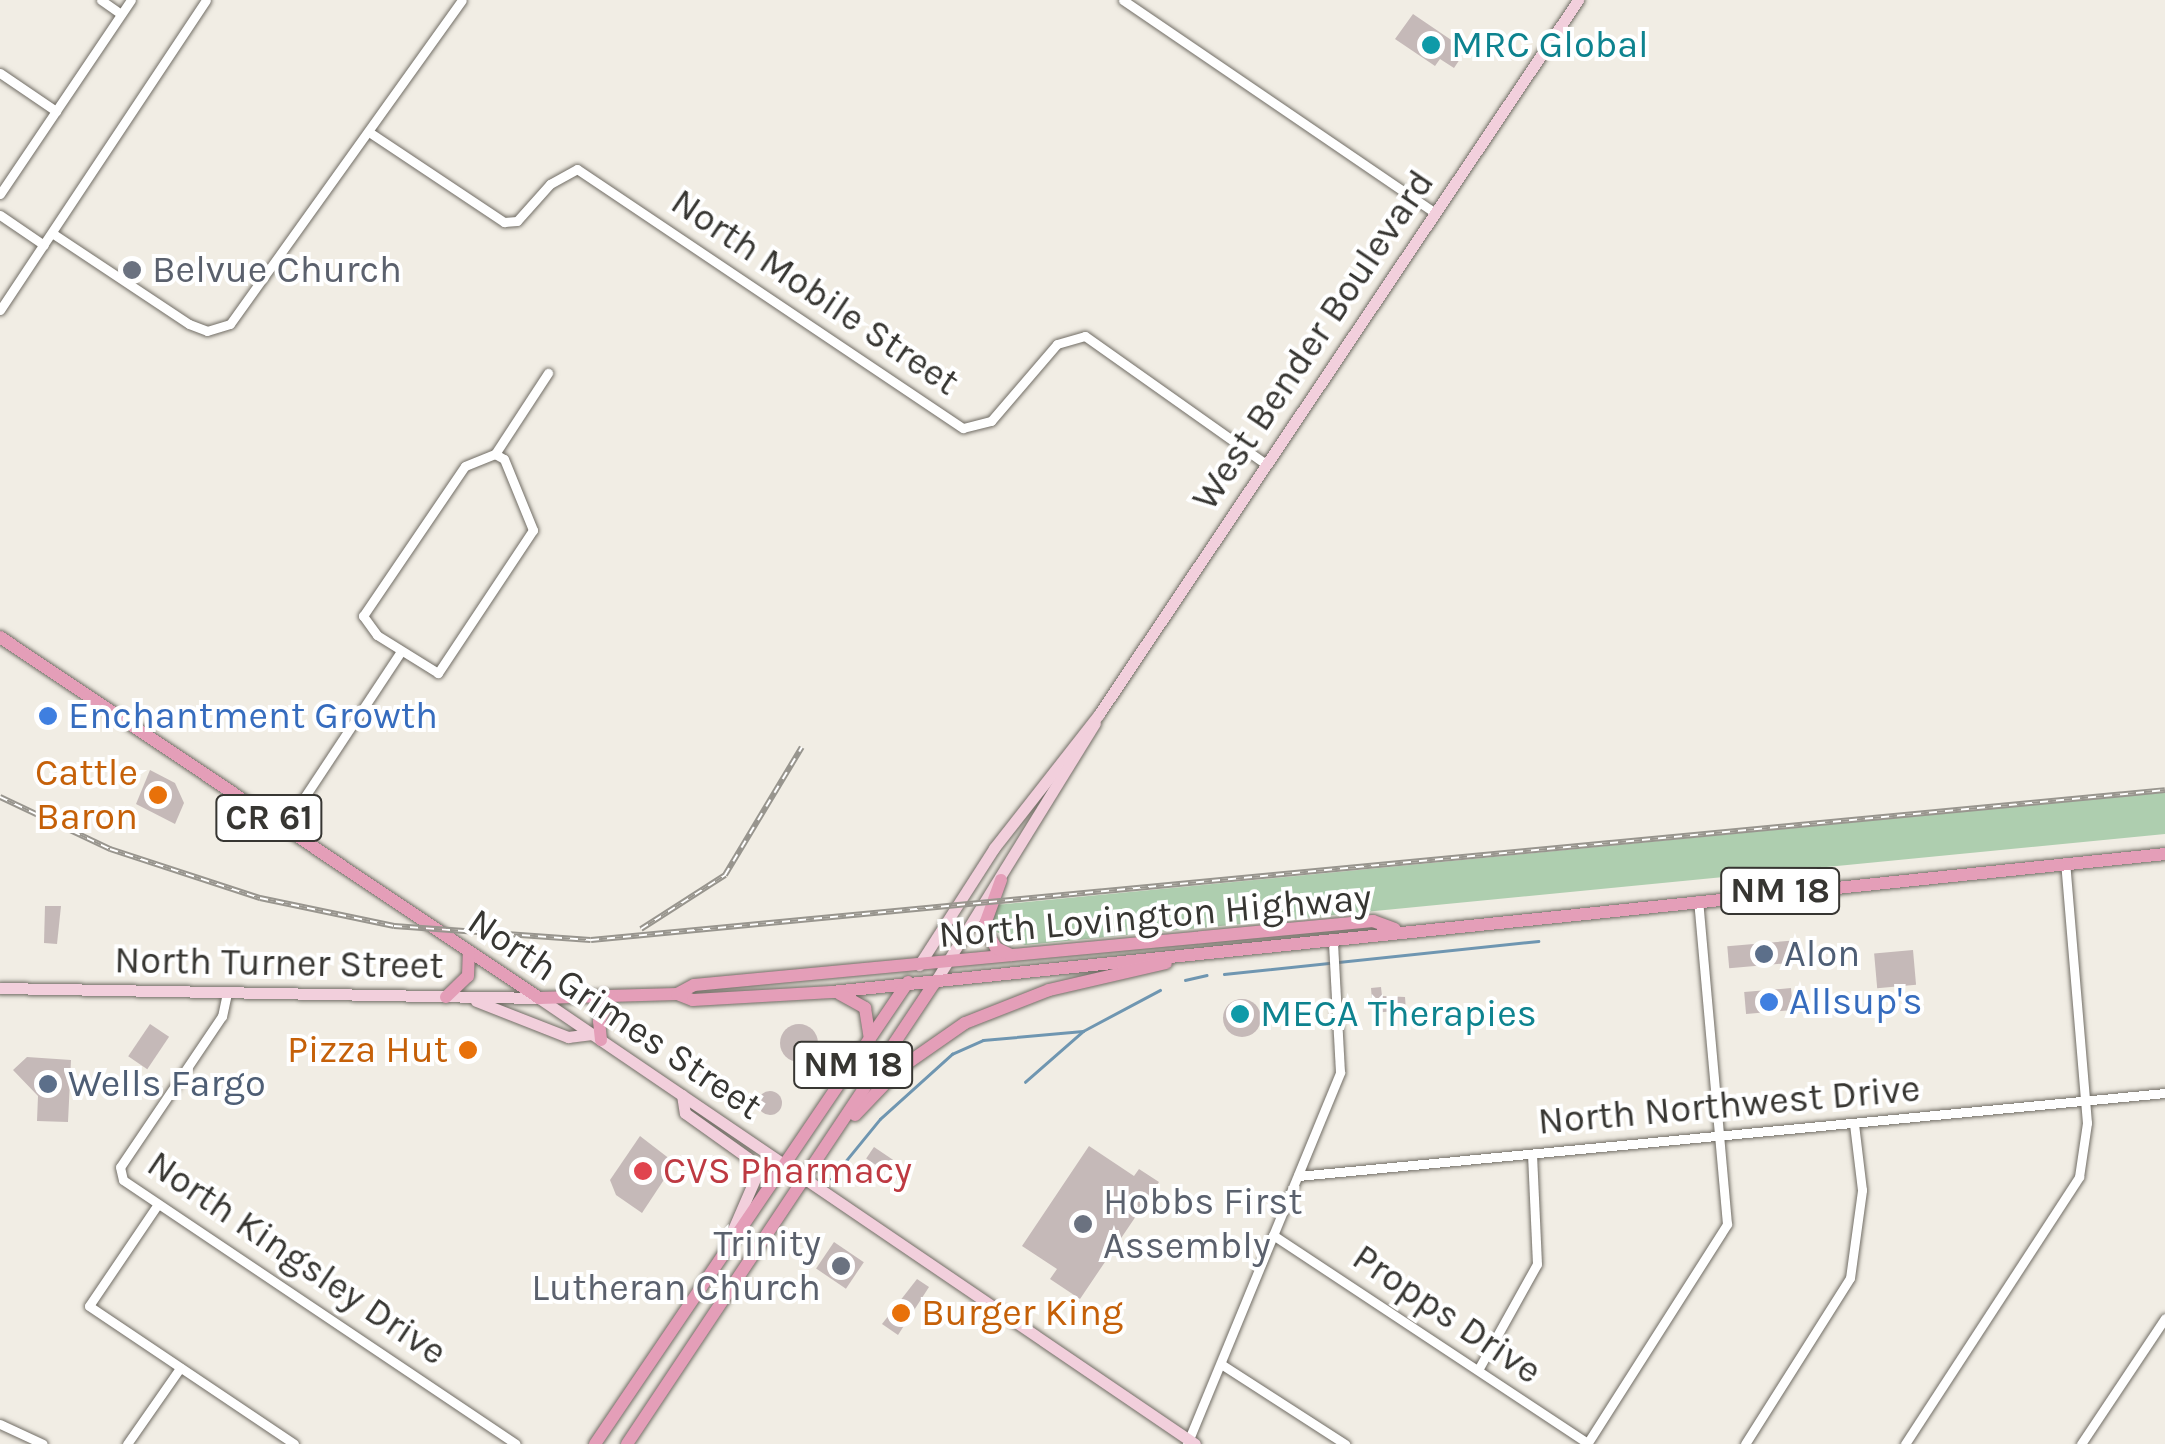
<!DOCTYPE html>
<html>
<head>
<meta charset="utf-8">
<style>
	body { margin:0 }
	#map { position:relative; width:2165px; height:1444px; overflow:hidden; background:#f1ede4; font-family:Karla,sans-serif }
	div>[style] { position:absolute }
	.green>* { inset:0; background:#aeceaf }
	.stream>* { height:2.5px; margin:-1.25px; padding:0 1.25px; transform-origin:1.25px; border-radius:1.25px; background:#6f96b1 }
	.building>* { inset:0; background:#c5b9b8; transform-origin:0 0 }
	.round { border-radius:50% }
	.roads { filter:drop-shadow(0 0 2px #716d65) drop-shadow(0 0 2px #716d65) }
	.minor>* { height:9px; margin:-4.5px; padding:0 4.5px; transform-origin:4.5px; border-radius:4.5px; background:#fff }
	.secondary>* { height:11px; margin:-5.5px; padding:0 5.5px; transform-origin:5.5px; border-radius:5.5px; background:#f2cfdc }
	.primary>* { height:12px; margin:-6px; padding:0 6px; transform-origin:6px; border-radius:6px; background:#e49eb8 }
	.rail>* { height:6px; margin-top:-3px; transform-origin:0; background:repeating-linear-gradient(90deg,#fff 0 8px,#98958e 0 16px); box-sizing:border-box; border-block:2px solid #98958e }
	.dots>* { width:28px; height:28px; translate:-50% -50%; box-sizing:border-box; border:5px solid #fff; border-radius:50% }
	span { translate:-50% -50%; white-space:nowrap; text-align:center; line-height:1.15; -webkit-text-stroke:8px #fff; paint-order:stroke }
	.shield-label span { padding:2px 8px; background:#fff; border:2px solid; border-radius:8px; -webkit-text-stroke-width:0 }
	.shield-label { font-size:35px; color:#373632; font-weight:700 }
	.culture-label { font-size:38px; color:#0d838f }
	.left { translate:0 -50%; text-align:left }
	.worship-label { font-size:38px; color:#5b616d }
	.right { translate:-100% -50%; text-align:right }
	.street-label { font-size:38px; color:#373632 }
	.shop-label { font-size:38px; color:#366cbe }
	.food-label { font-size:38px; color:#c56008 }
	.service-label { font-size:38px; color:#4e5e75 }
	.health-label { font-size:38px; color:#be3a42 }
</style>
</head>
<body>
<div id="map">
	<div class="green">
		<div style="clip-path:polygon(2165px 792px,2165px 834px,1025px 945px,990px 929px,996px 905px)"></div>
	</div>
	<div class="stream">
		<div style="left:1224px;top:974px;width:316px;rotate:-6deg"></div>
		<div style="left:1185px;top:980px;width:22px;rotate:-13deg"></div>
		<div style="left:1025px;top:1082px;width:77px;rotate:-41.3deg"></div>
		<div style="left:1083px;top:1031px;width:87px;rotate:-28deg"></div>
		<div style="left:831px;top:1179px;width:77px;rotate:-50.8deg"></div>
		<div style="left:880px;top:1119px;width:97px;rotate:-42.1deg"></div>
		<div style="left:952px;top:1054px;width:34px;rotate:-24deg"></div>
		<div style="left:983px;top:1040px;width:100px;rotate:-5.1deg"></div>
	</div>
	<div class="building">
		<div style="clip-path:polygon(1413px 14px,1466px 50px,1454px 68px,1440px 59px,1435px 66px,1395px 39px)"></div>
		<div style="clip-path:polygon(150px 770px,175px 783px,184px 803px,175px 824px,136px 804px)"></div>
		<div style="clip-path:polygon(45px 906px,61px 906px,57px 944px,44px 943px)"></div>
		<div style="left:1799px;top:940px;width:22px;height:72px;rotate:85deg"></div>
		<div style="left:1913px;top:950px;width:35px;height:39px;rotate:85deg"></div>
		<div style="clip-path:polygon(1381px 987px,1382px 996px,1405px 997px,1406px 1010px,1373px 1013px,1371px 988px)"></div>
		<div style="left:1791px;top:988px;width:22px;height:47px;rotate:85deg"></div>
		<div class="round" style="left:1223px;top:999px;width:38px;height:38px"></div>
		<div style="left:150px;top:1024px;width:23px;height:39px;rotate:34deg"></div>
		<div class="round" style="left:780px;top:1024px;width:38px;height:38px"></div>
		<div style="clip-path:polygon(27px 1057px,71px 1060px,68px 1122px,37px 1121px,38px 1096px,13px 1070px)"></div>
		<div class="round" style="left:758px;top:1091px;width:24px;height:24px"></div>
		<div style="clip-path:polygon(640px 1136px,675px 1163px,642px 1213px,616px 1195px,610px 1180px)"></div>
		<div style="clip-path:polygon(1089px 1146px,1134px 1176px,1139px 1169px,1159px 1182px,1080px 1299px,1050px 1279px,1057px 1269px,1022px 1246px)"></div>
		<div style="left:874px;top:1147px;width:37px;height:14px;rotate:34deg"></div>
		<div style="left:834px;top:1242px;width:36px;height:32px;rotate:34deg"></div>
		<div style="clip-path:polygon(917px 1279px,929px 1287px,898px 1335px,882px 1324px)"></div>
	</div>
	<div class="roads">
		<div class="minor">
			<div style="left:101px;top:0;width:24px;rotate:35deg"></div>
			<div style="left:1123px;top:0;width:378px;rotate:34.3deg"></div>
			<div style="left:0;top:73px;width:68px;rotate:34.2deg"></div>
			<div style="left:372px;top:134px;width:159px;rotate:33.7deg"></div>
			<div style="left:504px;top:222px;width:13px;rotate:-4deg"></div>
			<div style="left:517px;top:221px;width:50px;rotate:-48.3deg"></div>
			<div style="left:550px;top:184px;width:31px;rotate:-29deg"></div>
			<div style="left:577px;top:169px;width:465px;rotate:33.9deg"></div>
			<div style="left:963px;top:428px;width:29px;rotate:-14deg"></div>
			<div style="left:991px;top:421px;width:101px;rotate:-49.4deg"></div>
			<div style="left:1057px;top:344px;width:29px;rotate:-16deg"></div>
			<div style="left:1085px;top:336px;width:222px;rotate:35.3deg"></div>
			<div style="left:0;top:194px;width:234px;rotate:-56deg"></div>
			<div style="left:0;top:215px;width:53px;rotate:34.3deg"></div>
			<div style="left:52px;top:233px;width:164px;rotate:33.6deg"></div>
			<div style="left:189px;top:324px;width:19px;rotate:21deg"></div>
			<div style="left:207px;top:331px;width:24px;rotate:-17deg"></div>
			<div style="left:230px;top:324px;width:398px;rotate:-54.4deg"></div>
			<div style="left:0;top:310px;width:372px;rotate:-56.4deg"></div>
			<div style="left:495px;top:454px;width:10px;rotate:29deg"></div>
			<div style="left:504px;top:459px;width:77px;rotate:67.8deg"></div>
			<div style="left:533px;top:530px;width:172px;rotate:123.6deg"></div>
			<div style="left:438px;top:673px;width:72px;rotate:-148.1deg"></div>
			<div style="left:377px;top:635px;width:24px;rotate:-126deg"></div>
			<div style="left:363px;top:616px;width:181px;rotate:-55.8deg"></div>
			<div style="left:465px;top:466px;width:32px;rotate:-22deg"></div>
			<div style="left:495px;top:454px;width:97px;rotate:-56.8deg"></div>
			<div style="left:284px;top:828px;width:212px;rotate:-56.5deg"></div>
			<div style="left:227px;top:993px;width:24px;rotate:102deg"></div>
			<div style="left:222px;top:1016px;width:182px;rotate:124deg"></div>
			<div style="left:120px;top:1167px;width:13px;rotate:77deg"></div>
			<div style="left:123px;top:1180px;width:473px;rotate:33.9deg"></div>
			<div style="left:1298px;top:1176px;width:871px;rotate:-5.47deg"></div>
			<div style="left:158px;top:1204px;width:123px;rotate:124.1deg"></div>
			<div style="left:89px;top:1306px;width:247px;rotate:33.9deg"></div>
			<div style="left:1273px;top:1235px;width:377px;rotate:33.5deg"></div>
			<div style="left:1221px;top:1364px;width:148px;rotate:32.8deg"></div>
			<div style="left:1478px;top:1370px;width:121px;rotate:-60.9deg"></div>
			<div style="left:1537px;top:1264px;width:110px;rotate:-92.6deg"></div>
			<div style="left:0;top:1424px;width:47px;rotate:24.9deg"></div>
			<div style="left:127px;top:1444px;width:93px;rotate:-55.1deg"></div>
			<div style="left:1187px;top:1444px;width:402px;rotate:-67.6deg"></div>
			<div style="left:1340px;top:1072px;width:129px;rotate:-93.1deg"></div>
			<div style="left:1587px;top:1444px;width:261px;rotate:-57.5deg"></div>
			<div style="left:1727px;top:1224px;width:325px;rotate:-95.1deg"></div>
			<div style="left:1745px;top:1444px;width:196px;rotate:-57.7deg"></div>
			<div style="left:1850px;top:1278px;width:89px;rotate:-82.2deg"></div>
			<div style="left:1862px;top:1190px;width:66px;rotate:-96.9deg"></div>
			<div style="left:1905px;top:1444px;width:319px;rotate:-56.9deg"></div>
			<div style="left:2079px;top:1177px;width:55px;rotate:-81.6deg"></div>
			<div style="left:2087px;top:1123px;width:261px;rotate:-94.8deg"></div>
			<div style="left:2081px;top:1444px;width:151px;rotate:-56.3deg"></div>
		</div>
		<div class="secondary">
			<div style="left:919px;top:965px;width:139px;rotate:-57.3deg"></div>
			<div style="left:994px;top:848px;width:170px;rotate:-51.9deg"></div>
			<div style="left:1099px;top:714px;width:860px;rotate:-56.14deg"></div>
			<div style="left:935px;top:982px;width:304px;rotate:-58.3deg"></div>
			<div style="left:0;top:988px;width:539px;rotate:1.06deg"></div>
			<div style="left:539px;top:998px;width:793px;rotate:34.21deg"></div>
			<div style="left:476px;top:1001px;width:99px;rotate:21.4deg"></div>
			<div style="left:568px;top:1037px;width:24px;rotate:-7deg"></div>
			<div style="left:682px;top:1095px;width:18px;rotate:81deg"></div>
			<div style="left:685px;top:1113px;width:77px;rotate:35.5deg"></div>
			<div style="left:748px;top:1158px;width:18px;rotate:61deg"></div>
			<div style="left:757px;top:1174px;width:81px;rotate:113.4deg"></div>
		</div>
		<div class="primary">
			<div style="left:0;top:637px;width:649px;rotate:33.81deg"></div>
			<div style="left:539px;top:998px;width:138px;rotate:-1.7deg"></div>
			<div style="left:677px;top:994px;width:19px;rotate:-28deg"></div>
			<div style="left:694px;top:985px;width:682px;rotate:-5.38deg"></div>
			<div style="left:1373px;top:921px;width:23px;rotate:20deg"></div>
			<div style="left:1001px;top:880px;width:50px;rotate:109.9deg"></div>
			<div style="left:984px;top:927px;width:24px;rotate:60deg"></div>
			<div style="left:996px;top:948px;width:17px;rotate:25deg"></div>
			<div style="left:677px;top:994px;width:17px;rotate:21deg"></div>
			<div style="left:693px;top:1000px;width:139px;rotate:-3.3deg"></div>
			<div style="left:832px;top:992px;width:1340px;rotate:-5.91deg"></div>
			<div style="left:840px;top:994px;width:29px;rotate:29deg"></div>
			<div style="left:865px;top:1008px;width:31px;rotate:81deg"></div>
			<div style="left:446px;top:997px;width:30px;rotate:-44deg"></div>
			<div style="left:468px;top:976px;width:24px;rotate:-88deg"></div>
			<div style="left:601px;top:1040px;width:19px;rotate:-96deg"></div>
			<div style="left:599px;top:1021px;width:27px;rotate:-63deg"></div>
			<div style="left:855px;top:1115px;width:64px;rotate:-46.3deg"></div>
			<div style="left:899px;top:1069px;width:80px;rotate:-34.9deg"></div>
			<div style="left:965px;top:1023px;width:90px;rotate:-21.4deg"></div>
			<div style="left:1049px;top:990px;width:120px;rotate:-13deg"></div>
			<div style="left:595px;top:1444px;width:558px;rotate:-55.88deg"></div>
			<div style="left:627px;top:1444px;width:555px;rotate:-56.31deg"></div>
		</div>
	</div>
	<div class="rail">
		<div style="left:0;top:797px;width:122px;rotate:25.3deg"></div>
		<div style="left:110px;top:849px;width:158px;rotate:18.1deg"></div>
		<div style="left:260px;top:898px;width:137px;rotate:11.8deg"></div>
		<div style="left:394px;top:926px;width:197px;rotate:4.1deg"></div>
		<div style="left:591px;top:940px;width:1581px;rotate:-5.44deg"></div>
		<div style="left:641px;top:929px;width:100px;rotate:-32.7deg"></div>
		<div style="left:725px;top:875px;width:149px;rotate:-59deg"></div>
	</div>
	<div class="dots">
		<div style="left:1431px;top:45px;background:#0f9aa8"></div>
		<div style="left:132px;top:270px;background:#6b7280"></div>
		<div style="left:48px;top:716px;background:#3f7fe0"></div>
		<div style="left:158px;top:795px;background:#e8710a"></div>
		<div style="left:1764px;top:954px;background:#5c6f8a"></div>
		<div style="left:1769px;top:1002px;background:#3f7fe0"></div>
		<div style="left:1240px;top:1014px;background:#0f9aa8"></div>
		<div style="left:468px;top:1050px;background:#e8710a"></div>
		<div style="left:48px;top:1084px;background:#5c6f8a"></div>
		<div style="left:643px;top:1171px;background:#e0444e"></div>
		<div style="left:1083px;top:1224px;background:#6b7280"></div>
		<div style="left:841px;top:1266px;background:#6b7280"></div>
		<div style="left:901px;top:1313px;background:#e8710a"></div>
	</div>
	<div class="shield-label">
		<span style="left:269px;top:818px">CR 61</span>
		<span style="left:1780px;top:891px">NM 18</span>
		<span style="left:853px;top:1065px">NM 18</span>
	</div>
	<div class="culture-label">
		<span class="left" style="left:1451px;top:45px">MRC Global</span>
		<span class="left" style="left:1260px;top:1014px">MECA Therapies</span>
	</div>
	<div class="worship-label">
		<span class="left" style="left:152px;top:270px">Belvue Church</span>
		<span class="left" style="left:1103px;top:1224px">Hobbs First<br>Assembly</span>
		<span class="right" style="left:821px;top:1266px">Trinity<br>Lutheran Church</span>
	</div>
	<div class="street-label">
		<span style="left:815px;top:292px;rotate:34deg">North Mobile Street</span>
		<span style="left:1313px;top:340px;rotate:-56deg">West Bender Boulevard</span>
		<span style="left:1155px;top:916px;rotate:-5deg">North Lovington Highway</span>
		<span style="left:279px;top:963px;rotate:1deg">North Turner Street</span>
		<span style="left:615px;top:1014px;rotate:34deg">North Grimes Street</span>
		<span style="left:1729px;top:1105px;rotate:-5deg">North Northwest Drive</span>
		<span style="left:297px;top:1258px;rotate:34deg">North Kingsley Drive</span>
		<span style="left:1447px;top:1314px;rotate:34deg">Propps Drive</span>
	</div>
	<div class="shop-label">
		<span class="left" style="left:68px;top:716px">Enchantment Growth</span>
		<span class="left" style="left:1789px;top:1002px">Allsup's</span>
	</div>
	<div class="food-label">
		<span class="right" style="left:138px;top:795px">Cattle<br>Baron</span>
		<span class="right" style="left:448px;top:1050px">Pizza Hut</span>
		<span class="left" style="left:921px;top:1313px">Burger King</span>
	</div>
	<div class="service-label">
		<span class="left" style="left:1784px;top:954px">Alon</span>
		<span class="left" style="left:68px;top:1084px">Wells Fargo</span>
	</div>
	<div class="health-label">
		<span class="left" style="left:663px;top:1171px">CVS Pharmacy</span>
	</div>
</div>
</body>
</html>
